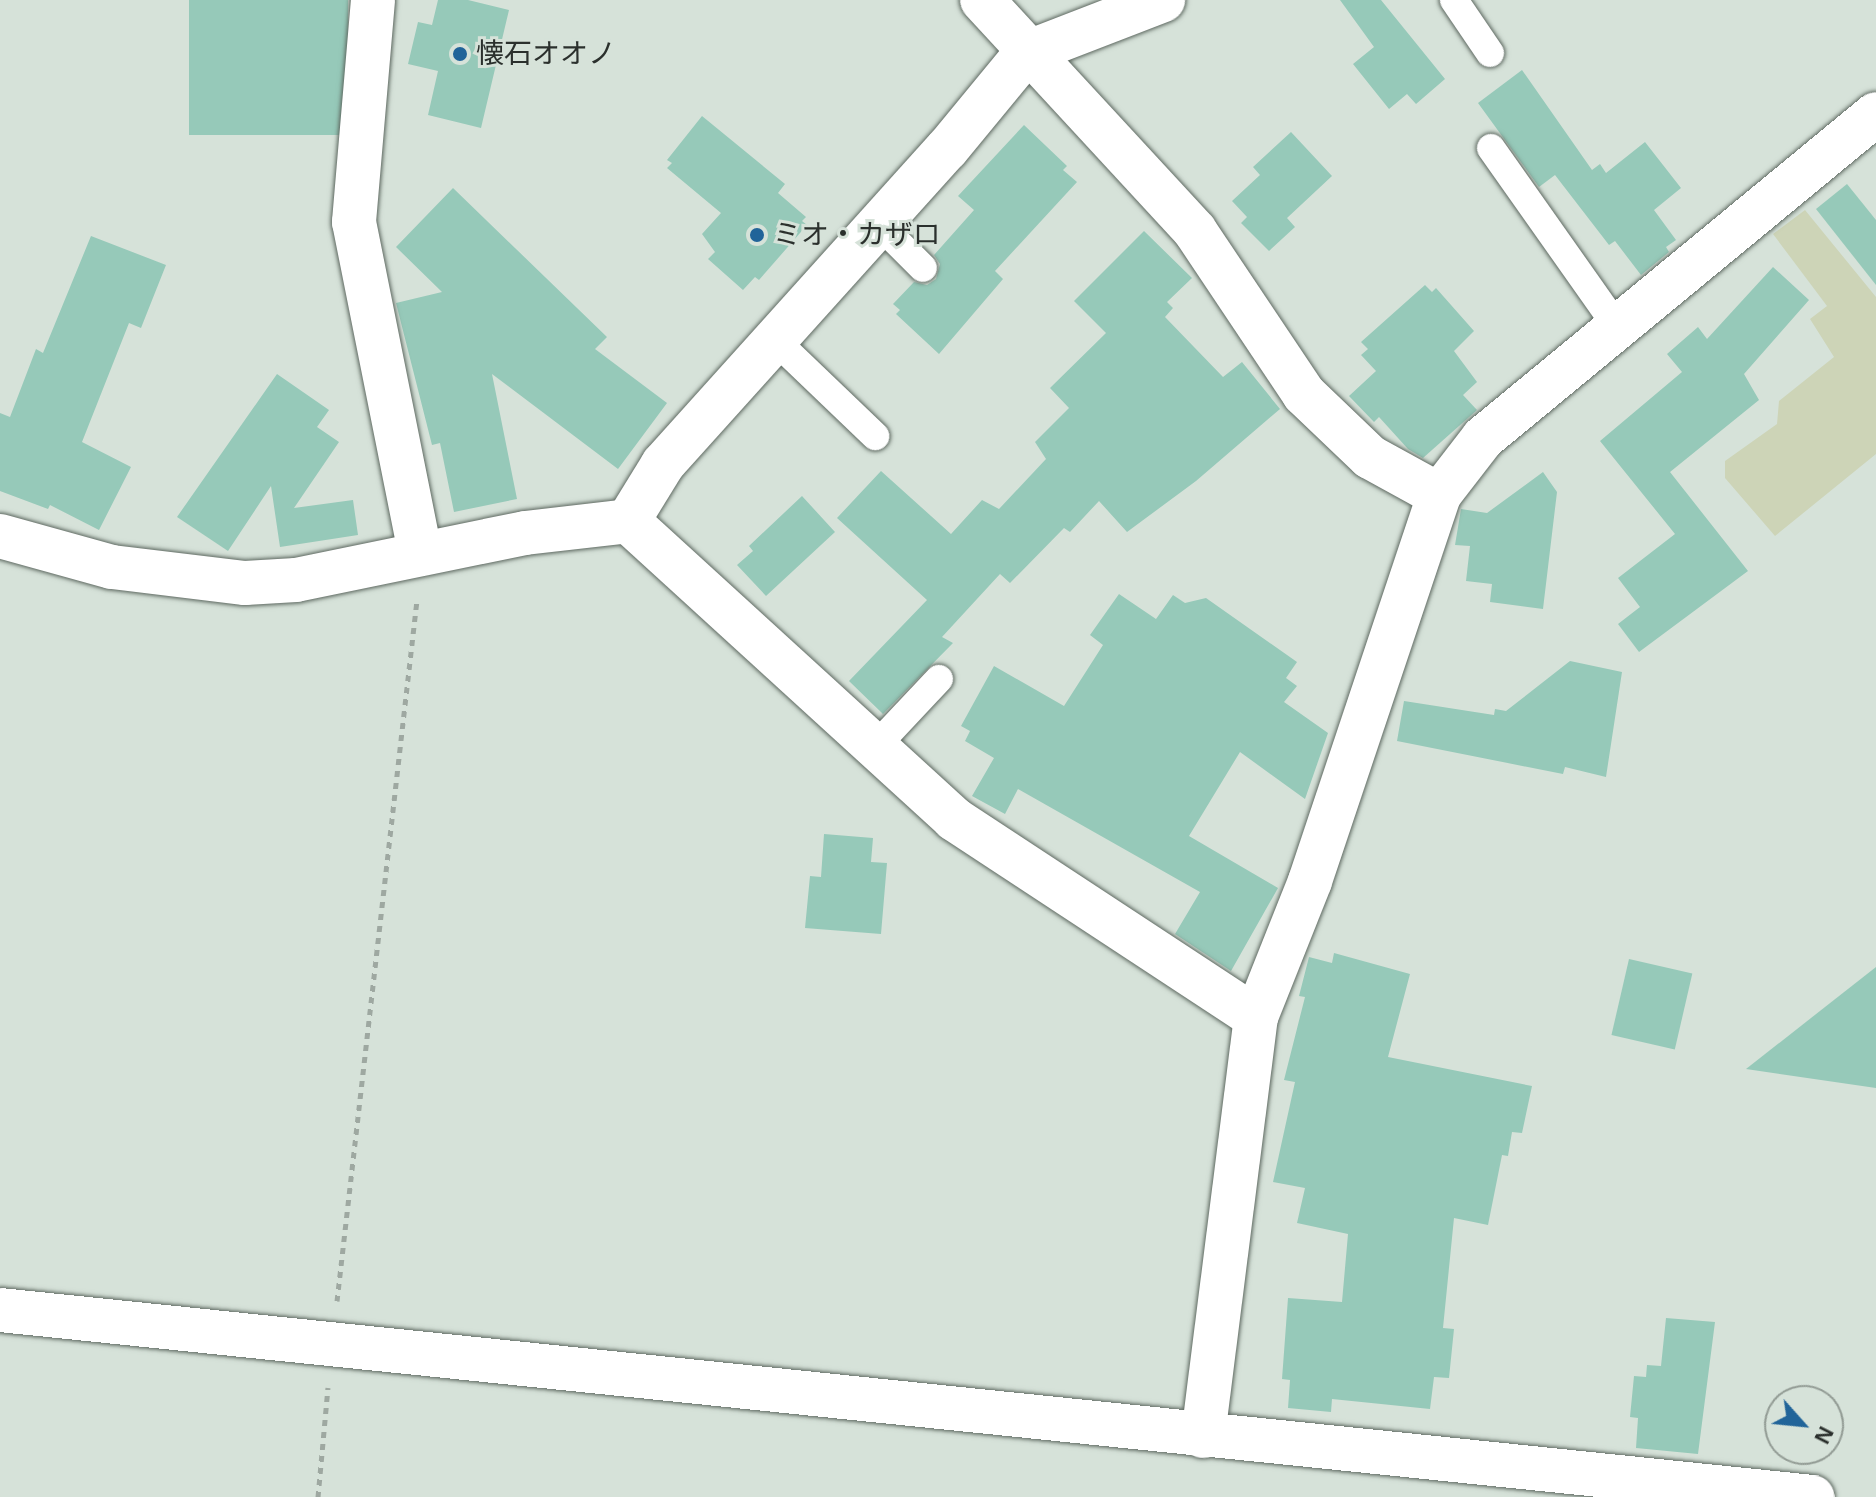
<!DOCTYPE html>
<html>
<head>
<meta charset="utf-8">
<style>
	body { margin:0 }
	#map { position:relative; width:1876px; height:1497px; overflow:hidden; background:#d6e2d9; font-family:Helvetica,"Noto Sans JP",sans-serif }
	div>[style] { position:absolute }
	.green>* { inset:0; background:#cdd4b7 }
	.building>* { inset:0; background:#96c9b9; transform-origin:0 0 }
	.path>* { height:5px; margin-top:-2.5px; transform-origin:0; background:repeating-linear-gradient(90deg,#9ea8a1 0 6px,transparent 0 12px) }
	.roads { filter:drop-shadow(0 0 2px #5e6961) drop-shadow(0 0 2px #5e6961) }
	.service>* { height:28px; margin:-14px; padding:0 14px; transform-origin:14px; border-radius:14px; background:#fff }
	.minor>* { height:44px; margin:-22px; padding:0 22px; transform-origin:22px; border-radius:22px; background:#fff }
	.dots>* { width:22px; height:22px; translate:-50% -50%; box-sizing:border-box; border:4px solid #d6e2d9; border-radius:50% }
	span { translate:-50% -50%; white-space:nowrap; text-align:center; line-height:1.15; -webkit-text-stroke:6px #d6e2d9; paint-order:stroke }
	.poi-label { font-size:28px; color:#2b302d }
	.left { translate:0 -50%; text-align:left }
	.north { position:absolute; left:1764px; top:1385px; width:80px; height:80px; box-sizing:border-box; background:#d6e2d9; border:2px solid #929b94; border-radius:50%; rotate:117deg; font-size:22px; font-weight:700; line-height:32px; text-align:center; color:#2b302d }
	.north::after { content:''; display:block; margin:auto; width:28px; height:36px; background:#216499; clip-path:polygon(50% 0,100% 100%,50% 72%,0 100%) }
</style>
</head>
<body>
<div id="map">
	<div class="green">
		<div style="clip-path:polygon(1805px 210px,1876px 297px,1876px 454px,1775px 536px,1725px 478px,1725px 461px,1777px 424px,1779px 401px,1834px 357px,1810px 319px,1827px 306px,1773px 234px)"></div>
	</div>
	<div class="building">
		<div style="left:189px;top:0;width:159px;height:135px"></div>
		<div style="clip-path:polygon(438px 0,468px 0,509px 10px,481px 128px,428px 115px,438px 71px,408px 64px,418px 22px,432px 25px)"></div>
		<div style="clip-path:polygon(1340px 0,1381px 0,1445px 79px,1416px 104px,1407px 94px,1389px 109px,1353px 64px,1374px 47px)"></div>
		<div style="clip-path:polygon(1522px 70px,1592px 170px,1600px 164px,1606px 173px,1645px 142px,1681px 188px,1654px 210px,1676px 240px,1666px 247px,1669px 252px,1641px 275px,1615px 241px,1609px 245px,1555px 175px,1539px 187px,1478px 103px)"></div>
		<div style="clip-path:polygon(702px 116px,785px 184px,778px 193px,806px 217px,802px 221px,807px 225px,759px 280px,755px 277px,743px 290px,708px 259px,715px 252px,702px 234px,721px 213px,667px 168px,672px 163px,667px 160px)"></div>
		<div style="clip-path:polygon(1024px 125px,1067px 166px,1063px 170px,1077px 182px,995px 271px,1003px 279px,939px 354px,896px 314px,900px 310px,893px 304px,914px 282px,927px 285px,936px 279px,940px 264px,934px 255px,974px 210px,958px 196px)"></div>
		<div style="clip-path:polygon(1291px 132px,1332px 176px,1287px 218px,1295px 227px,1269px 251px,1241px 223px,1247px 217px,1232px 201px,1260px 175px,1253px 167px)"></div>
		<div style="clip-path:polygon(1847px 184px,1876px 220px,1876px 285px,1816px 209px)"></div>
		<div style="clip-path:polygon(453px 188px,607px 337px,595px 349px,667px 403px,618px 469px,492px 374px,517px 499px,454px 512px,440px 443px,432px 445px,396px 303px,442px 292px,396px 247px)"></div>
		<div style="clip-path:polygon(1144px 231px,1192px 278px,1167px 302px,1173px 308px,1165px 317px,1223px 377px,1242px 362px,1280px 409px,1196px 481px,1127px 532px,1099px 501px,1070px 532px,1064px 528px,1010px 583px,1000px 574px,942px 637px,953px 643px,883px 714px,849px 681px,927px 600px,837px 518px,881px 471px,951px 534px,982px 500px,999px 509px,1046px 459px,1035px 442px,1069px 408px,1050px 388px,1106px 333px,1074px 301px)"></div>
		<div style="clip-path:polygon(91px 236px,166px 265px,141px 328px,129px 323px,82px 442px,131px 467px,99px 530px,50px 505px,48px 509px,0 491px,0 413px,10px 417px,36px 349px,43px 353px)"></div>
		<div style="clip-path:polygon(1773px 267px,1809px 300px,1744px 374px,1759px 400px,1670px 472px,1748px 571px,1639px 652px,1618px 624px,1640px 607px,1618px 578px,1675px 534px,1600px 441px,1682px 372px,1667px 354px,1698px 327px,1707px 339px)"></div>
		<div style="clip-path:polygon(1425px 285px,1432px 292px,1436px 288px,1474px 331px,1454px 351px,1477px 382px,1463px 395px,1477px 410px,1423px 458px,1408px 449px,1379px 417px,1374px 422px,1349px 396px,1376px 371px,1361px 355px,1368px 349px,1361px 342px)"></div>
		<div style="clip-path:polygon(277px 374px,329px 410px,317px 427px,339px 442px,294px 508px,353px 500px,358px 535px,280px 547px,271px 486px,228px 551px,177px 517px)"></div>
		<div style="clip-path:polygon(1543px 472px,1557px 492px,1543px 609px,1490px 602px,1492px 584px,1466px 581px,1470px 546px,1455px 545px,1461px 509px,1487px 513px)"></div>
		<div style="clip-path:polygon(802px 496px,835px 532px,766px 596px,737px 565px,753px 551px,749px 546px)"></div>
		<div style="clip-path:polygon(1119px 594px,1156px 619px,1173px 595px,1185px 603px,1206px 598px,1297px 662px,1286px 678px,1297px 686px,1284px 702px,1328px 733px,1305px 799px,1240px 752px,1189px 836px,1278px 888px,1231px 971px,1175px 934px,1200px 892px,1018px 789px,1005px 814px,972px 796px,994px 758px,965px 741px,970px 731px,961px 726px,994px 666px,1064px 706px,1103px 645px,1090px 635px)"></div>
		<div style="clip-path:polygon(1570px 661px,1622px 672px,1606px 777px,1565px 767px,1563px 774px,1397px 741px,1404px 701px,1494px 715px,1495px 709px,1506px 711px)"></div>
		<div style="clip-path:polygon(824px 834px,873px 838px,871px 862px,887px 863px,881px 934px,805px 928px,810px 876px,821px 877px)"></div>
		<div style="clip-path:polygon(1334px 953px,1410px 974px,1388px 1057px,1532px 1086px,1522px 1133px,1512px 1132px,1508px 1156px,1502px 1155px,1488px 1225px,1454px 1218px,1443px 1328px,1454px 1329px,1449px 1378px,1434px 1377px,1430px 1409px,1332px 1399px,1331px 1412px,1288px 1408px,1290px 1380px,1282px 1379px,1288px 1298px,1342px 1302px,1348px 1234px,1297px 1223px,1305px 1188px,1273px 1182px,1295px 1082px,1284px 1080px,1305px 997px,1299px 996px,1309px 957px,1332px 963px)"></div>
		<div style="left:1629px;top:959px;width:65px;height:78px;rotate:13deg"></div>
		<div style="clip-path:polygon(1876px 967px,1876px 1088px,1746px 1069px)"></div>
		<div style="clip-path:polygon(1666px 1318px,1715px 1322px,1698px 1454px,1636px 1448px,1638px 1418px,1630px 1417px,1634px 1376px,1646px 1377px,1647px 1365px,1661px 1366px)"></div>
	</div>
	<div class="path">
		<div style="left:337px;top:1301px;width:706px;rotate:-83.49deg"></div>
		<div style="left:318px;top:1497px;width:110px;rotate:-84.8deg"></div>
	</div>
	<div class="roads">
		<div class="service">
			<div style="left:1454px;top:0;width:64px;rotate:55.8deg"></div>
			<div style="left:1491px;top:148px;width:220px;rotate:54.8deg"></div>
			<div style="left:879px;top:224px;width:62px;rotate:45deg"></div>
			<div style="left:775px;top:340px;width:139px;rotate:43.8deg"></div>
			<div style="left:876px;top:746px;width:92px;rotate:-46.8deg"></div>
		</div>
		<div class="minor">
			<div style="left:373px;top:0;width:223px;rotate:94.9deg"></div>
			<div style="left:354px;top:222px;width:338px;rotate:78.7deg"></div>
			<div style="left:982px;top:0;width:314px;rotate:47.3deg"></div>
			<div style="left:1195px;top:231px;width:196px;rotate:56.2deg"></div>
			<div style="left:1304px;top:394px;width:91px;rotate:43.7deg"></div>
			<div style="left:1370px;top:457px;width:79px;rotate:28.8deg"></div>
			<div style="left:628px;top:521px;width:67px;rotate:-58.4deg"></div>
			<div style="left:663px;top:464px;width:424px;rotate:-48deg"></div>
			<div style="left:947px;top:149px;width:124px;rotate:-50.5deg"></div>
			<div style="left:1026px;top:53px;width:147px;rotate:-21.1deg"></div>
			<div style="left:0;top:536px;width:116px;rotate:15.5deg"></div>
			<div style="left:112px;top:567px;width:134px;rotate:6.9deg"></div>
			<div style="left:245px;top:583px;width:51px;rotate:-3.4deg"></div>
			<div style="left:296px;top:580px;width:234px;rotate:-11.6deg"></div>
			<div style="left:525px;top:533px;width:104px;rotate:-6.6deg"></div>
			<div style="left:628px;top:521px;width:442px;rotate:42.4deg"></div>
			<div style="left:954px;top:819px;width:361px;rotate:33.3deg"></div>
			<div style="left:0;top:1310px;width:1822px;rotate:5.89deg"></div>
			<div style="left:1203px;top:1436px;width:422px;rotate:-82.8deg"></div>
			<div style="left:1256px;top:1017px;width:146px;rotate:-68.3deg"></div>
			<div style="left:1310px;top:881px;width:407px;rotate:-71.5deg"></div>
			<div style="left:1439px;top:495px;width:72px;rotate:-52.3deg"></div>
			<div style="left:1483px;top:438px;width:509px;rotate:-39.5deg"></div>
		</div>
	</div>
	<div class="dots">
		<div style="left:460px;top:54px;background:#216499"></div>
		<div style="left:757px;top:235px;background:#216499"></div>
	</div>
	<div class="poi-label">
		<span class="left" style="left:476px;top:54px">懐石オオノ</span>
		<span class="left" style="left:773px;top:235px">ミオ・カザロ</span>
	</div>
	<div class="north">N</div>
</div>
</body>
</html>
